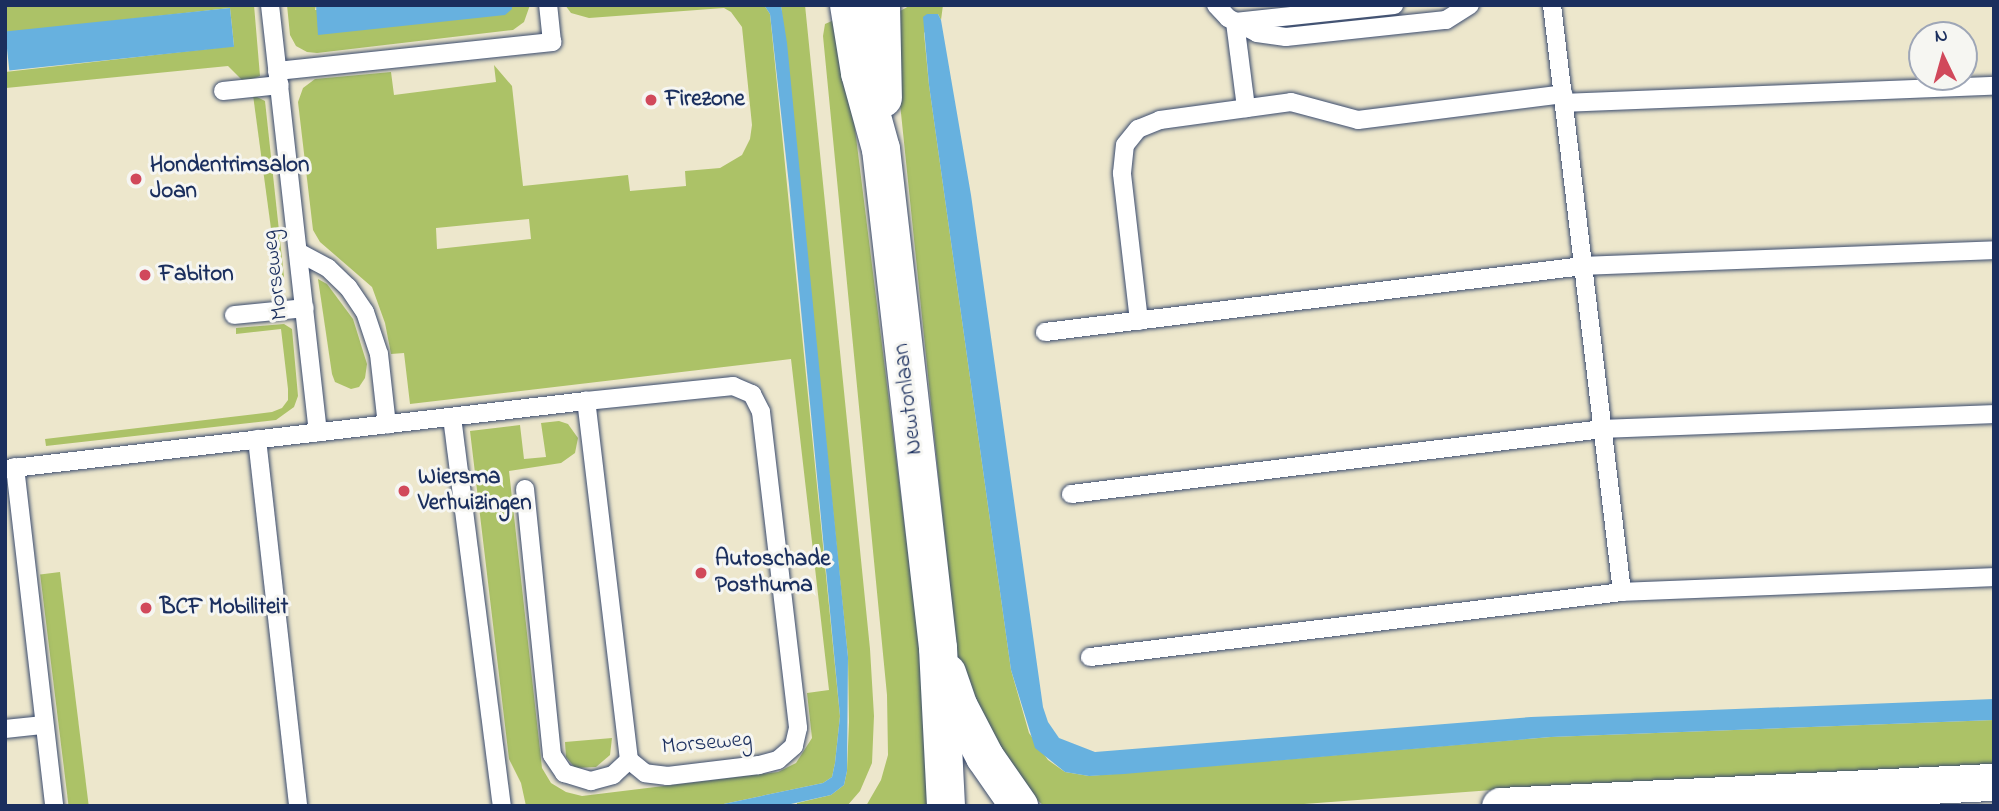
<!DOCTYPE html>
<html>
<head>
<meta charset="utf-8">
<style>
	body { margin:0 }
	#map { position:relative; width:1999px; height:811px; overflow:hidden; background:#ede7cc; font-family:"Indie Flower",sans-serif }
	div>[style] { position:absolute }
	.green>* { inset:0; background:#acc267; transform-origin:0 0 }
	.water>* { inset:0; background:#67b1df; transform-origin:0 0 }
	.roads { filter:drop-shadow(0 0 2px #3a4b6e) drop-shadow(0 0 2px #3a4b6e) }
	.service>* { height:18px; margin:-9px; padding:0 9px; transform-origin:9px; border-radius:9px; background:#fff }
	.minor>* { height:37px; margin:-18.5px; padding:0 18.5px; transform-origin:18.5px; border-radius:18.5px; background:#fff }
	.tertiary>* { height:38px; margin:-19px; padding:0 19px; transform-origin:19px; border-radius:19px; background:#fff }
	.dots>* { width:19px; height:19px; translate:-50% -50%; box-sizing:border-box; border:4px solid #f6f6f2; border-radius:50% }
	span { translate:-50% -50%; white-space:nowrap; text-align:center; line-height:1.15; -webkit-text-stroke:6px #f6f6f2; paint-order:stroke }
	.poi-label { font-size:23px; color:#1b2f5e; font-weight:700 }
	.left { translate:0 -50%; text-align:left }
	.street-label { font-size:23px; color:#1b2f5e }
	.frame { position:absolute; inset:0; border:7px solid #1b2f5e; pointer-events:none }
	.north { position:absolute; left:1908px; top:21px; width:70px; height:70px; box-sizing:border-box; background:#f6f6f2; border:2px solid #9ea6b7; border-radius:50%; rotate:355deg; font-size:19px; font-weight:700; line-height:28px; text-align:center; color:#1b2f5e }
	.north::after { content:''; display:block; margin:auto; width:24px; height:32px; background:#d1495b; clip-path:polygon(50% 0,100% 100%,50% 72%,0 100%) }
</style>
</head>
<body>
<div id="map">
	<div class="green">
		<div style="clip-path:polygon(5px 5px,254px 5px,260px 76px,244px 82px,228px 66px,6px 88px,5px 72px,234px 46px,230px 8px,5px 33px)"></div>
		<div style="clip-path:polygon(287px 5px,316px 5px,315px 10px,512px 9px,512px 5px,530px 5px,524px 22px,513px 30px,317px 53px,307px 52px,296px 46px,290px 35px)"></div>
		<div style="clip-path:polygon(evenodd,565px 5px,764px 5px,770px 14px,840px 716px,835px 763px,832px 777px,823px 783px,714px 806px,526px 806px,521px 783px,509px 759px,470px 431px,520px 425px,524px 459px,546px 457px,541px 423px,559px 421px,568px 424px,578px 438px,575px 453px,561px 463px,509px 471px,542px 768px,551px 783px,566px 792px,582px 796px,778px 772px,796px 763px,812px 738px,807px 693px,829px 690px,791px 359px,410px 404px,404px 353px,391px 354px,385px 323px,372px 287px,320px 242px,313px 230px,298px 102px,303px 88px,315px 79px,391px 72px,394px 95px,496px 82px,494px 65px,512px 86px,523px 186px,628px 175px,630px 191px,686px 186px,685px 171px,720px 168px,742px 155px,750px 139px,752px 125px,742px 27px,731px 12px,724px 8px,589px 18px,571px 13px,565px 5px,529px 219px,531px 239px,437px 249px,436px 228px,529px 219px)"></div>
		<div style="clip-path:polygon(781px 5px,805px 5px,870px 649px,874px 716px,872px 763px,860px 791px,847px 806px,797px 806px,797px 803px,831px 795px,844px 785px,847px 771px,849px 722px,848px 657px)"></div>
		<div style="clip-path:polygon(911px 5px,943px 5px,941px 20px,938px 14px,924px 33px,929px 85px,1011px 670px,1029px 733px,1048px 760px,1065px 772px,1089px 776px,1551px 737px,1994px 720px,1994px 773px,1558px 785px,1277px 806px,1044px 806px,1010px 776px,959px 676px,891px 16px)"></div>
		<div style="clip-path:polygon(841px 17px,922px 665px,929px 806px,866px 806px,881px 780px,888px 755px,887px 695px,823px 36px,825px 24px)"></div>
		<div style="clip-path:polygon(253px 95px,265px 101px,284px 277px,279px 288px)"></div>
		<div style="clip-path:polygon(318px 279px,327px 284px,353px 319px,367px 364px,365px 378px,359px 387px,351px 389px,335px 382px,332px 374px)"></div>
		<div style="clip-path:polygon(284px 324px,292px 329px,298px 396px,294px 407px,276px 420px,46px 446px,45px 439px,272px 412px,282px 408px,288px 400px,288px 389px,281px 329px,236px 334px,236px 328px)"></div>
		<div style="left:60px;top:572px;width:236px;height:20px;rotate:83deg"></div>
		<div style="clip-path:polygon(612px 738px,610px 755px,596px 767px,575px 768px,566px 757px,565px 742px)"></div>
	</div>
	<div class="water">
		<div style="clip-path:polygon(316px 5px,512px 5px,512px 9px,505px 15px,318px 35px)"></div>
		<div style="clip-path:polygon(764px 5px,781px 5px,787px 43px,848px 657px,847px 771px,844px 785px,831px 795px,782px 806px,714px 806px,823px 783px,832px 777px,835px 763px,840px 716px,789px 185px,770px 14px)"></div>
		<div style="left:230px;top:8px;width:39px;height:226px;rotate:84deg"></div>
		<div style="clip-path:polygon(927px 14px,938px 14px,941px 20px,971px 195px,1043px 707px,1048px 722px,1059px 738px,1095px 752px,1531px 717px,1994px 699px,1994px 720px,1551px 737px,1124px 774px,1089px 776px,1065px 772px,1035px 748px,1011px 670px,929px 85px,923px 17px)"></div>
	</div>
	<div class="roads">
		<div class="service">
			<div style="left:270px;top:5px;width:430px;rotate:83.6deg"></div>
			<div style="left:1216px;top:5px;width:18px;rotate:47deg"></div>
			<div style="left:1228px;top:18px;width:33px;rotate:27deg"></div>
			<div style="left:1257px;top:33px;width:29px;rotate:8deg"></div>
			<div style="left:1286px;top:37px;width:161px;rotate:-6.1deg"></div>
			<div style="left:1446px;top:20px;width:28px;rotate:-32deg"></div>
			<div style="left:1552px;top:5px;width:591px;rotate:83.2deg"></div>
			<div style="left:1235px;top:22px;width:160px;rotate:-6.1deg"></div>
			<div style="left:1235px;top:22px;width:87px;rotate:82.7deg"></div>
			<div style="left:277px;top:71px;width:277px;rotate:-6deg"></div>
			<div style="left:552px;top:42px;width:37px;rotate:-96deg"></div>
			<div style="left:223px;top:91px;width:57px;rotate:-6deg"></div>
			<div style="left:1564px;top:103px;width:430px;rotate:-2.3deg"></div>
			<div style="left:298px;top:252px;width:34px;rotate:28deg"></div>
			<div style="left:328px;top:268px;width:28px;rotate:44deg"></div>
			<div style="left:348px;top:287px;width:30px;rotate:56deg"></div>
			<div style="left:365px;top:312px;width:44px;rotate:71.6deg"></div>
			<div style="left:379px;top:354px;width:71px;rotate:83.6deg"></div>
			<div style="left:234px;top:315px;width:71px;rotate:-5.6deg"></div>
			<div style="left:1139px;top:321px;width:149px;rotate:-96.6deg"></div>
			<div style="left:1122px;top:173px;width:28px;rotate:-84deg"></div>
			<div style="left:1125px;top:145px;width:21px;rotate:-51deg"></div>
			<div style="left:1138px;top:129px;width:24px;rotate:-22deg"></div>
			<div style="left:1160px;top:120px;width:132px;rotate:-7.8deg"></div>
			<div style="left:1291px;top:102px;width:69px;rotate:15deg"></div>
			<div style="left:1358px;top:120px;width:207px;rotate:-7.2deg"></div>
			<div style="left:1045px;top:332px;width:542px;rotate:-6.99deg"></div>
			<div style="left:1583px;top:266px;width:411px;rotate:-2.2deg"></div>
			<div style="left:452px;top:417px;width:392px;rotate:82.7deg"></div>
			<div style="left:257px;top:439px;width:369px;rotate:83.6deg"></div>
			<div style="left:15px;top:467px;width:341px;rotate:83.4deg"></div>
			<div style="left:5px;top:469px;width:585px;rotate:-6.68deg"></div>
			<div style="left:586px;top:401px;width:148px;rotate:-5.8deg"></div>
			<div style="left:733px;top:386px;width:21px;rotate:23deg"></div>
			<div style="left:752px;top:394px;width:20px;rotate:63deg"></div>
			<div style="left:761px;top:412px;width:318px;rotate:83.3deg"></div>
			<div style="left:798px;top:728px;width:18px;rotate:103deg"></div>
			<div style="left:794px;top:746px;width:21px;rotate:139deg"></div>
			<div style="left:778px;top:760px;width:20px;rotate:165deg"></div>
			<div style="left:759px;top:765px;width:92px;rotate:173.1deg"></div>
			<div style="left:668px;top:776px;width:23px;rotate:-173deg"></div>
			<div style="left:645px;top:773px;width:21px;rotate:-141deg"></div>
			<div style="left:629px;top:760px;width:362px;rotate:-96.8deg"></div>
			<div style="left:525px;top:489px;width:267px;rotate:84.2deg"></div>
			<div style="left:552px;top:755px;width:22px;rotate:56deg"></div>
			<div style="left:564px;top:773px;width:28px;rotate:17deg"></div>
			<div style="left:591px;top:781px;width:23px;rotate:-15deg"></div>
			<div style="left:613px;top:775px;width:22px;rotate:-43deg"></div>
			<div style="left:1071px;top:494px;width:536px;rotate:-6.97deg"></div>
			<div style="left:1603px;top:429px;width:391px;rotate:-2.2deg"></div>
			<div style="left:1090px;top:657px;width:536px;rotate:-6.97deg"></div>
			<div style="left:1622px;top:592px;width:372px;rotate:-2.3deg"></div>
			<div style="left:5px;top:729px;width:39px;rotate:-6deg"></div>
		</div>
		<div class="minor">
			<div style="left:1500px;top:806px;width:495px;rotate:-2.8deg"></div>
		</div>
		<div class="tertiary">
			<div style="left:849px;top:5px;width:69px;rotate:80.8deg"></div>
			<div style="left:860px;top:73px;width:79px;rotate:74.6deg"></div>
			<div style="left:881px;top:149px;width:502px;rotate:83.48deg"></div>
			<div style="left:938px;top:648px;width:158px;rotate:87.1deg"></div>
			<div style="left:881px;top:5px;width:93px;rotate:88.8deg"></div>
			<div style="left:947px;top:673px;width:36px;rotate:71deg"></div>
			<div style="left:959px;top:707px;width:56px;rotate:62.5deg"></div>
			<div style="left:985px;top:757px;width:60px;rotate:55.2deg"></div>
		</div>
	</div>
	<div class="dots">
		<div style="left:651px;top:100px;background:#d1495b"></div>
		<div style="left:136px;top:179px;background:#d1495b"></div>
		<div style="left:145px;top:275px;background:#d1495b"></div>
		<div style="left:404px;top:491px;background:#d1495b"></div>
		<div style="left:701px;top:573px;background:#d1495b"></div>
		<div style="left:146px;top:608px;background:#d1495b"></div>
	</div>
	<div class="poi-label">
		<span class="left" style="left:665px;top:100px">Firezone</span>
		<span class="left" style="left:150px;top:179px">Hondentrimsalon<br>Joan</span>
		<span class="left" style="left:159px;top:275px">Fabiton</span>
		<span class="left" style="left:418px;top:491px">Wiersma<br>Verhuizingen</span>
		<span class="left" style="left:715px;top:573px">Autoschade<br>Posthuma</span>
		<span class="left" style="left:160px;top:608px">BCF Mobiliteit</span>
	</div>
	<div class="street-label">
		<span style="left:276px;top:275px;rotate:-97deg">Morseweg</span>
		<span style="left:909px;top:399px;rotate:-97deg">Newtonlaan</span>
		<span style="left:707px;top:744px;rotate:-5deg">Morseweg</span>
	</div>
	<div class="frame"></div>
	<div class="north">N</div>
</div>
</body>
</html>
